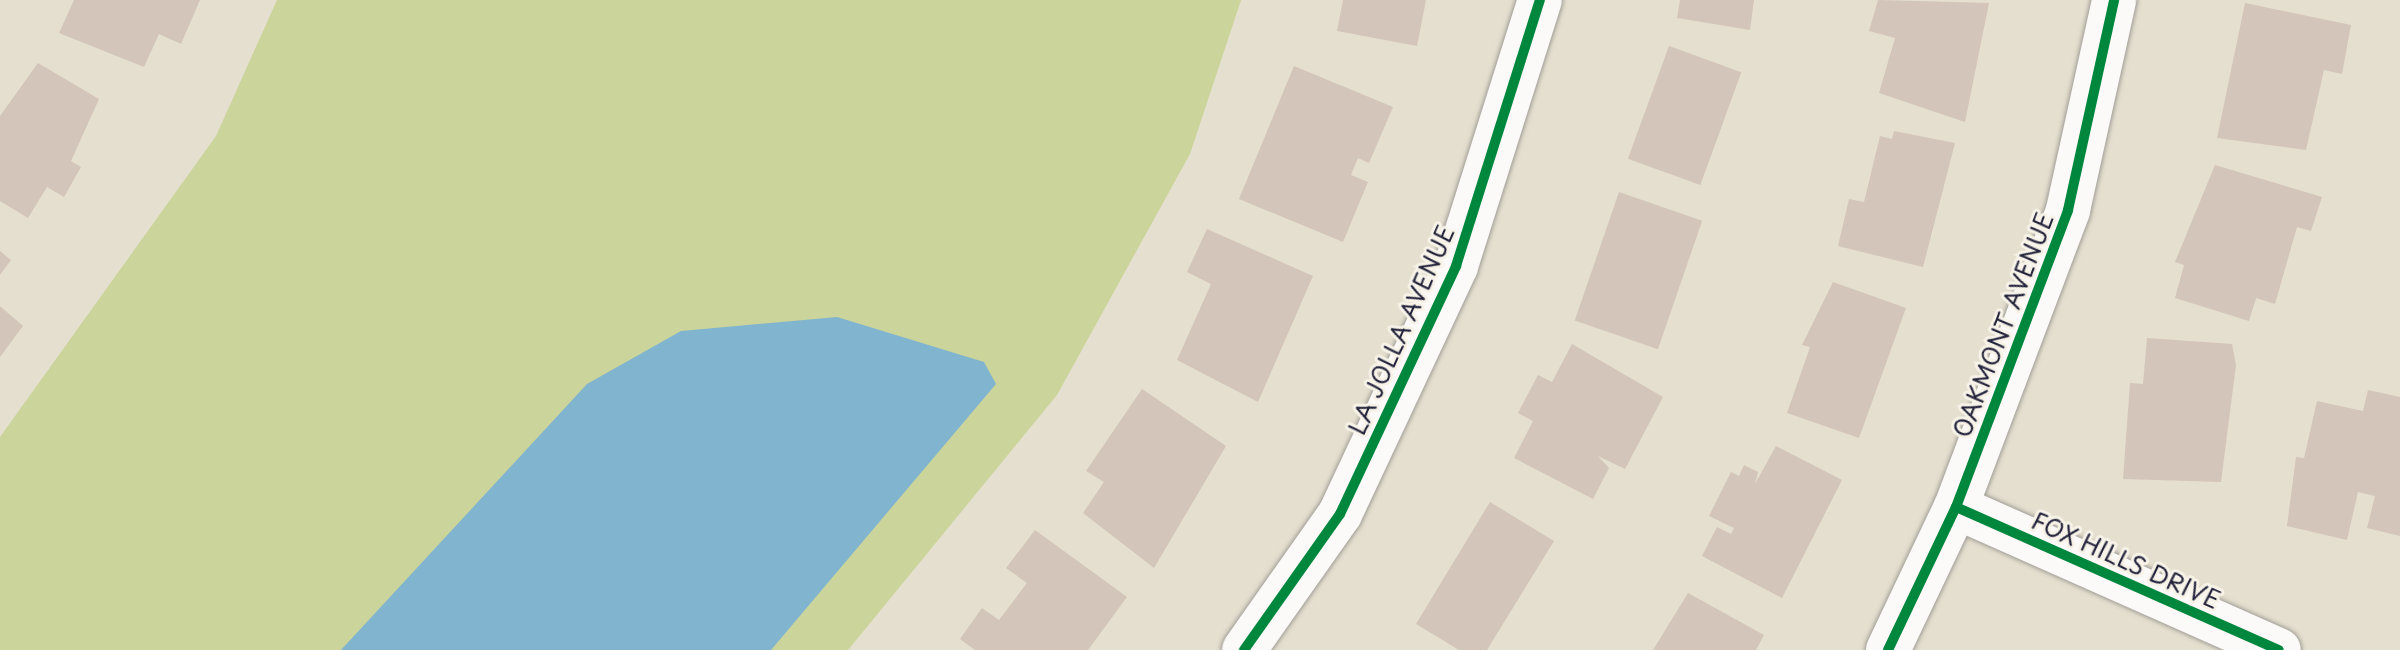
<!DOCTYPE html>
<html>
<head>
<meta charset="utf-8">
<style>
	body { margin:0 }
	#map { position:relative; width:2400px; height:650px; overflow:hidden; background:#e5dfcf; font-family:"Playpen Sans",sans-serif }
	div>[style] { position:absolute }
	.green>* { inset:0; background:#cbd49a }
	.water>* { inset:0; background:#81b4ce }
	.building>* { inset:0; background:#d3c5b9; transform-origin:0 0 }
	.roads { filter:drop-shadow(0 0 2px #a19e97) drop-shadow(0 0 2px #a19e97) }
	.minor>* { height:44px; margin:-22px; padding:0 22px; transform-origin:22px; border-radius:22px; background:#fbfaf8 }
	.cycleway>* { height:10px; margin:-5px; padding:0 5px; transform-origin:5px; border-radius:5px; background:#00873e }
	span { translate:-50% -50%; white-space:nowrap; text-align:center; line-height:1.15; -webkit-text-stroke:6px #f7f3e8; paint-order:stroke }
	.street-label { font-size:24px; color:#22223b }
</style>
</head>
<body>
<div id="map">
	<div class="green">
		<div style="clip-path:polygon(277px 0,1241px 0,1190px 154px,1057px 395px,848px 650px,0 650px,0 437px,216px 136px)"></div>
	</div>
	<div class="water">
		<div style="clip-path:polygon(837px 317px,984px 362px,996px 384px,771px 650px,341px 650px,587px 384px,681px 331px)"></div>
	</div>
	<div class="building">
		<div style="clip-path:polygon(74px 0,200px 0,181px 44px,159px 34px,144px 67px,59px 33px)"></div>
		<div style="clip-path:polygon(1343px 0,1426px 0,1417px 46px,1337px 31px)"></div>
		<div style="clip-path:polygon(1680px 0,1754px 0,1750px 30px,1677px 18px)"></div>
		<div style="clip-path:polygon(1878px 0,1989px 3px,1965px 122px,1879px 93px,1895px 38px,1869px 31px)"></div>
		<div style="clip-path:polygon(2245px 3px,2351px 25px,2342px 74px,2324px 70px,2306px 150px,2217px 138px)"></div>
		<div style="left:1669px;top:46px;width:77px;height:120px;rotate:20deg"></div>
		<div style="clip-path:polygon(38px 63px,99px 99px,71px 161px,81px 167px,64px 197px,47px 187px,28px 218px,0 201px,0 116px)"></div>
		<div style="clip-path:polygon(1294px 66px,1393px 107px,1369px 163px,1358px 158px,1351px 175px,1368px 182px,1343px 242px,1239px 199px)"></div>
		<div style="clip-path:polygon(1894px 131px,1955px 143px,1923px 267px,1838px 246px,1849px 199px,1864px 202px,1880px 136px,1892px 139px)"></div>
		<div style="clip-path:polygon(2215px 165px,2322px 197px,2311px 231px,2297px 227px,2275px 304px,2256px 298px,2249px 321px,2175px 298px,2184px 265px,2175px 262px)"></div>
		<div style="left:1619px;top:192px;width:88px;height:136px;rotate:19deg"></div>
		<div style="clip-path:polygon(1207px 229px,1313px 276px,1258px 402px,1177px 360px,1211px 284px,1187px 272px)"></div>
		<div style="clip-path:polygon(0 251px,11px 260px,0 275px)"></div>
		<div style="clip-path:polygon(1833px 282px,1906px 308px,1859px 438px,1787px 413px,1810px 347px,1802px 345px)"></div>
		<div style="clip-path:polygon(0 306px,23px 326px,0 357px)"></div>
		<div style="clip-path:polygon(2147px 338px,2232px 344px,2236px 365px,2221px 482px,2123px 479px,2130px 383px,2143px 384px)"></div>
		<div style="clip-path:polygon(1572px 344px,1663px 397px,1625px 469px,1598px 456px,1609px 468px,1593px 499px,1514px 458px,1533px 421px,1518px 413px,1538px 375px,1552px 382px)"></div>
		<div style="clip-path:polygon(1142px 389px,1226px 446px,1154px 568px,1083px 513px,1104px 482px,1086px 471px)"></div>
		<div style="clip-path:polygon(2368px 390px,2400px 397px,2400px 536px,2367px 528px,2375px 496px,2358px 492px,2347px 540px,2287px 526px,2296px 457px,2304px 458px,2317px 401px,2363px 411px)"></div>
		<div style="clip-path:polygon(1776px 446px,1842px 480px,1782px 598px,1702px 556px,1717px 527px,1731px 534px,1734px 528px,1709px 516px,1731px 472px,1739px 476px,1744px 465px,1758px 472px,1755px 484px)"></div>
		<div style="clip-path:polygon(1490px 502px,1554px 541px,1487px 650px,1459px 650px,1416px 624px)"></div>
		<div style="clip-path:polygon(1035px 530px,1127px 597px,1088px 650px,975px 650px,960px 639px,982px 608px,999px 620px,1027px 583px,1006px 568px)"></div>
		<div style="clip-path:polygon(1688px 593px,1764px 635px,1756px 650px,1653px 650px)"></div>
	</div>
	<div class="roads">
		<div class="minor">
			<div style="left:1956px;top:507px;width:353px;rotate:23.9deg"></div>
			<div style="left:1244px;top:650px;width:166px;rotate:-54.8deg"></div>
			<div style="left:1340px;top:514px;width:274px;rotate:-64.9deg"></div>
			<div style="left:1456px;top:266px;width:279px;rotate:-72.5deg"></div>
			<div style="left:1888px;top:650px;width:158px;rotate:-64.6deg"></div>
			<div style="left:1956px;top:507px;width:317px;rotate:-69.3deg"></div>
			<div style="left:2068px;top:210px;width:215px;rotate:-77.6deg"></div>
		</div>
	</div>
	<div class="cycleway">
		<div style="left:1956px;top:507px;width:353px;rotate:23.9deg"></div>
		<div style="left:1244px;top:650px;width:166px;rotate:-54.8deg"></div>
		<div style="left:1340px;top:514px;width:274px;rotate:-64.9deg"></div>
		<div style="left:1456px;top:266px;width:279px;rotate:-72.5deg"></div>
		<div style="left:1888px;top:650px;width:158px;rotate:-64.6deg"></div>
		<div style="left:1956px;top:507px;width:317px;rotate:-69.3deg"></div>
		<div style="left:2068px;top:210px;width:215px;rotate:-77.6deg"></div>
	</div>
	<div class="street-label">
		<span style="left:2003px;top:325px;rotate:-69deg">OAKMONT AVENUE</span>
		<span style="left:1401px;top:330px;rotate:-66deg">LA JOLLA AVENUE</span>
		<span style="left:2126px;top:560px;rotate:24deg">FOX HILLS DRIVE</span>
	</div>
</div>
</body>
</html>
